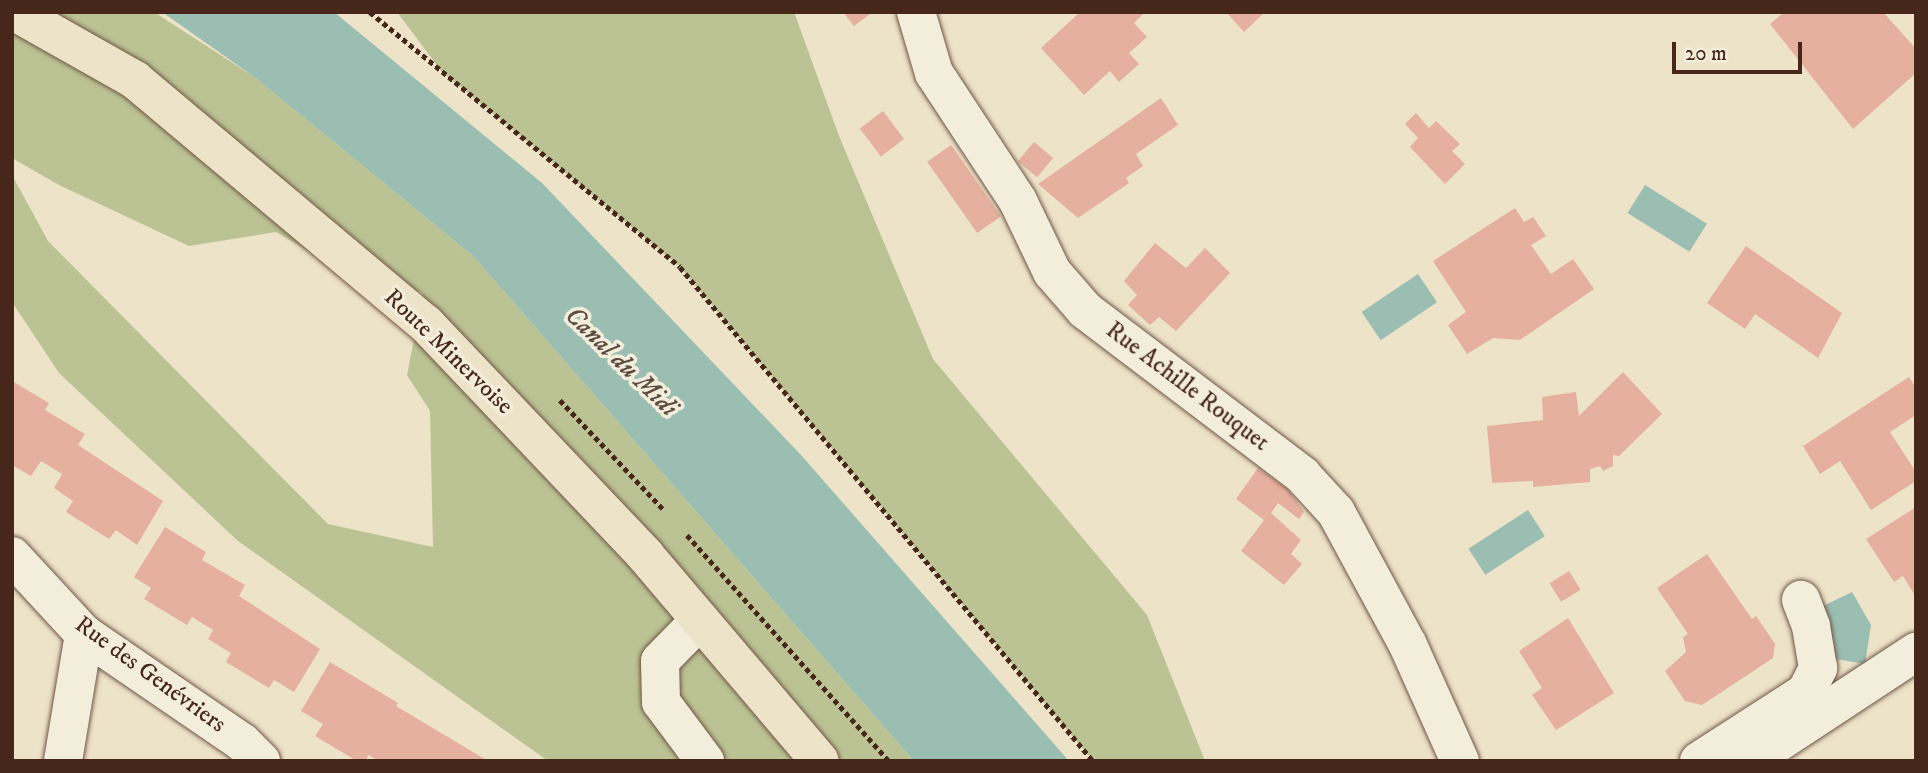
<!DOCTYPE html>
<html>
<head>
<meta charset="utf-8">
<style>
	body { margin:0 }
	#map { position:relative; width:1928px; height:773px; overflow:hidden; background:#ede3c9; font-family:"IM FELL DW Pica",serif }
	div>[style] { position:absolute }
	.green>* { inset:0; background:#bbc394 }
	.water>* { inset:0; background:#9abeb2; transform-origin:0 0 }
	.building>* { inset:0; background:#e6b09f; transform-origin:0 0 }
	.path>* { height:4.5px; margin-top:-2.25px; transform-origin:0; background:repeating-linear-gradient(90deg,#47271a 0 5px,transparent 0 8.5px) }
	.roads { filter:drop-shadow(0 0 2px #705646) drop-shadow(0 0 2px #705646) }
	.minor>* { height:38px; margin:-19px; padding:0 19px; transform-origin:19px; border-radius:19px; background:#f3eddc }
	.major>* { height:38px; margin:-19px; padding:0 19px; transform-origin:19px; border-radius:19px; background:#ede3c9 }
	span { translate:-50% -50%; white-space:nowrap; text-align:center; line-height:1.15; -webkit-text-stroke:7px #f3eddc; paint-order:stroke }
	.street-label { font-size:24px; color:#47271a }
	.water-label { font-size:26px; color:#5c4d40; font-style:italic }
	.frame { position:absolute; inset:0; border:14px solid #47271a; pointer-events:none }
	.scale { position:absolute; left:1672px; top:42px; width:130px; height:32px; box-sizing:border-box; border:4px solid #47271a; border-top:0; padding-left:9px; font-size:21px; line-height:24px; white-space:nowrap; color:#47271a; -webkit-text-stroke:5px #f3eddc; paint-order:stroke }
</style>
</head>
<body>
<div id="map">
	<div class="green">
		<div style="clip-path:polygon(12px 12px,154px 12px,253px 76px,473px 256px,914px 761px,548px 761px,238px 541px,59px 373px,12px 302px,12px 175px,48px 241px,328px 524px,433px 547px,430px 411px,407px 375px,423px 293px,334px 266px,276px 232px,189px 246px,59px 185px,12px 158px)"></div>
		<div style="clip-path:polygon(397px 12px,794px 12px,839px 136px,933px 359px,1147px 615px,1205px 761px,1093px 761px,680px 267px,442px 72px)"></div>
	</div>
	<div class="water">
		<div style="clip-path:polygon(162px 12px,334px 12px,542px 183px,801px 455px,1069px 761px,914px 761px,473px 256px,253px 76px)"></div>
		<div style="left:1645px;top:185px;width:73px;height:33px;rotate:32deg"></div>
		<div style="left:1418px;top:274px;width:34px;height:68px;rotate:56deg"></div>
		<div style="left:1528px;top:510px;width:31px;height:71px;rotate:57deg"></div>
		<div style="clip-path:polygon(1852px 592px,1871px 625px,1865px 664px,1830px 658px,1821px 607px)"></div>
	</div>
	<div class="building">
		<div style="clip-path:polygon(843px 12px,873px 12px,854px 26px)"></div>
		<div style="clip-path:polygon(1080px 12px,1145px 12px,1134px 23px,1147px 37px,1129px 53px,1139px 64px,1119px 82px,1110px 71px,1084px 95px,1041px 48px)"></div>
		<div style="clip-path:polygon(1226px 12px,1265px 12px,1244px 32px)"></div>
		<div style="clip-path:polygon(1784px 12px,1883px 12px,1916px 49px,1916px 73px,1853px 129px,1770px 24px)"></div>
		<div style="clip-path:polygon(1161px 98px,1178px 125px,1136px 154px,1143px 166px,1126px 178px,1129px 183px,1078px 218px,1038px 184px)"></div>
		<div style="left:883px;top:111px;width:35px;height:29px;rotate:53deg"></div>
		<div style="clip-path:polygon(1416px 113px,1429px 128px,1436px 121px,1460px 144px,1452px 151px,1465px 164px,1445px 184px,1410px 147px,1418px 138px,1405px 124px)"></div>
		<div style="left:1034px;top:142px;width:25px;height:25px;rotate:40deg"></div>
		<div style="left:951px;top:145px;width:87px;height:29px;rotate:55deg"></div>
		<div style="clip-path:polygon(1515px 208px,1524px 222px,1533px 217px,1546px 236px,1531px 245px,1551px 274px,1573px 259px,1594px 289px,1520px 340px,1493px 338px,1467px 354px,1448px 325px,1466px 312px,1433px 261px)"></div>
		<div style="clip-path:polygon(1155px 243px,1186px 268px,1205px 248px,1230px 273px,1176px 331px,1159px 317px,1150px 325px,1128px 305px,1137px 295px,1124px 281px)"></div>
		<div style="clip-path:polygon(1746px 246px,1842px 313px,1818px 358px,1755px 314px,1745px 329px,1707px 303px)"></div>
		<div style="clip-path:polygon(1623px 372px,1662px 414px,1619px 456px,1613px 455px,1613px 466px,1603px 471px,1600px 466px,1590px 469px,1590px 482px,1533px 487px,1533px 481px,1492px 483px,1487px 426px,1543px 420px,1542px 397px,1576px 392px,1579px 416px)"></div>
		<div style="clip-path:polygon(1909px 377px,1916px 388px,1916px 415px,1890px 432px,1916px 472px,1916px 481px,1871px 510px,1840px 461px,1820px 474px,1803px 446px)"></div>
		<div style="clip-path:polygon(12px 381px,49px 403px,45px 410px,85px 434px,78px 445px,163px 501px,137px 545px,116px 530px,109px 539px,66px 512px,73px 501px,54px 488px,62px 474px,41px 461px,31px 476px,12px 465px)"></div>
		<div style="clip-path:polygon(1258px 468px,1288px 489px,1304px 512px,1299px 519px,1278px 503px,1271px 513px,1301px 540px,1291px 554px,1302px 564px,1284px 585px,1241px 551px,1264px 520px,1236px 499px)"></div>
		<div style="clip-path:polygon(1916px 507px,1916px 597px,1903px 576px,1894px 582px,1866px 539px)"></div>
		<div style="clip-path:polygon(165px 527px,206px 552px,202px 560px,245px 585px,239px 596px,320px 649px,294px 692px,274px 680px,269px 688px,226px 662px,231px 653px,208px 639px,213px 630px,192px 617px,187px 625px,144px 599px,151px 588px,134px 577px)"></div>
		<div style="clip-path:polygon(1707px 554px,1752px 619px,1756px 616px,1775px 644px,1773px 658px,1702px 705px,1685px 701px,1665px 671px,1686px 652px,1683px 637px,1688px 634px,1657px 588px)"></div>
		<div style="left:1569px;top:571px;width:22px;height:23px;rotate:58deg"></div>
		<div style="clip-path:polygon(1568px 618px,1614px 693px,1556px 730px,1532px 695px,1542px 688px,1519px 651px)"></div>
		<div style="clip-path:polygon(330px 662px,398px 703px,396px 706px,488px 761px,379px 761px,369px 755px,365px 761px,357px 761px,315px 736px,323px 724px,301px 711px)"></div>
	</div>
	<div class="path">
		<div style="left:370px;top:12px;width:401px;rotate:39.4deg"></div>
		<div style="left:680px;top:267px;width:644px;rotate:50.1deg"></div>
		<div style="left:560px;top:400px;width:151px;rotate:46.6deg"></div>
		<div style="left:687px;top:535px;width:303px;rotate:48.2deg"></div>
	</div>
	<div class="roads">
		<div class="minor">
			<div style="left:916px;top:12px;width:64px;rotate:73.6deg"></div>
			<div style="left:934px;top:73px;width:153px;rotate:56.7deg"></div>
			<div style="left:1018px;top:201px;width:79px;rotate:64.4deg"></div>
			<div style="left:1052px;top:272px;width:50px;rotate:49deg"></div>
			<div style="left:1085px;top:310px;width:273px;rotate:37.2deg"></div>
			<div style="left:1302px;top:475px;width:50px;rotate:47.4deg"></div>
			<div style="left:1336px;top:512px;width:151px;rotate:61.6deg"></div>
			<div style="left:1408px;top:645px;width:127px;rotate:65.9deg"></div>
			<div style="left:12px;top:556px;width:106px;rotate:47.3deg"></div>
			<div style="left:84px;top:634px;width:191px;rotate:34.4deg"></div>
			<div style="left:242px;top:742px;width:27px;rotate:45deg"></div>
			<div style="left:700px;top:620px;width:57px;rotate:134.3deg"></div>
			<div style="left:660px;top:661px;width:41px;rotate:88.6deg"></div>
			<div style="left:661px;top:702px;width:74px;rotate:53.3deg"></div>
			<div style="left:63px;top:761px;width:129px;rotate:-80.6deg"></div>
			<div style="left:1699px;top:761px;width:127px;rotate:-32.8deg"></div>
			<div style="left:1806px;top:692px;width:27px;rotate:-63deg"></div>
			<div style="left:1818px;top:668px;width:43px;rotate:-99.5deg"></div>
			<div style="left:1811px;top:626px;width:28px;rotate:-111deg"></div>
			<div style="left:1750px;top:761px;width:199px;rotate:-33.3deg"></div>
		</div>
		<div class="major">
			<div style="left:15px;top:12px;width:138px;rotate:29.5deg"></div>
			<div style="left:135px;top:80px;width:380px;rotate:40deg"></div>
			<div style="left:426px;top:324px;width:318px;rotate:46.5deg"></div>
			<div style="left:645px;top:555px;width:270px;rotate:49.7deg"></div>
		</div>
	</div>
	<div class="street-label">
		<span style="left:448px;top:352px;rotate:44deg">Route Minervoise</span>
		<span style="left:1187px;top:387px;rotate:37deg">Rue Achille Rouquet</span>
		<span style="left:150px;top:675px;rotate:36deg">Rue des Genévriers</span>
	</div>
	<div class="water-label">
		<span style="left:621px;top:362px;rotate:44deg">Canal du Midi</span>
	</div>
	<div class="frame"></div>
	<div class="scale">20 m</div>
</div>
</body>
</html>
